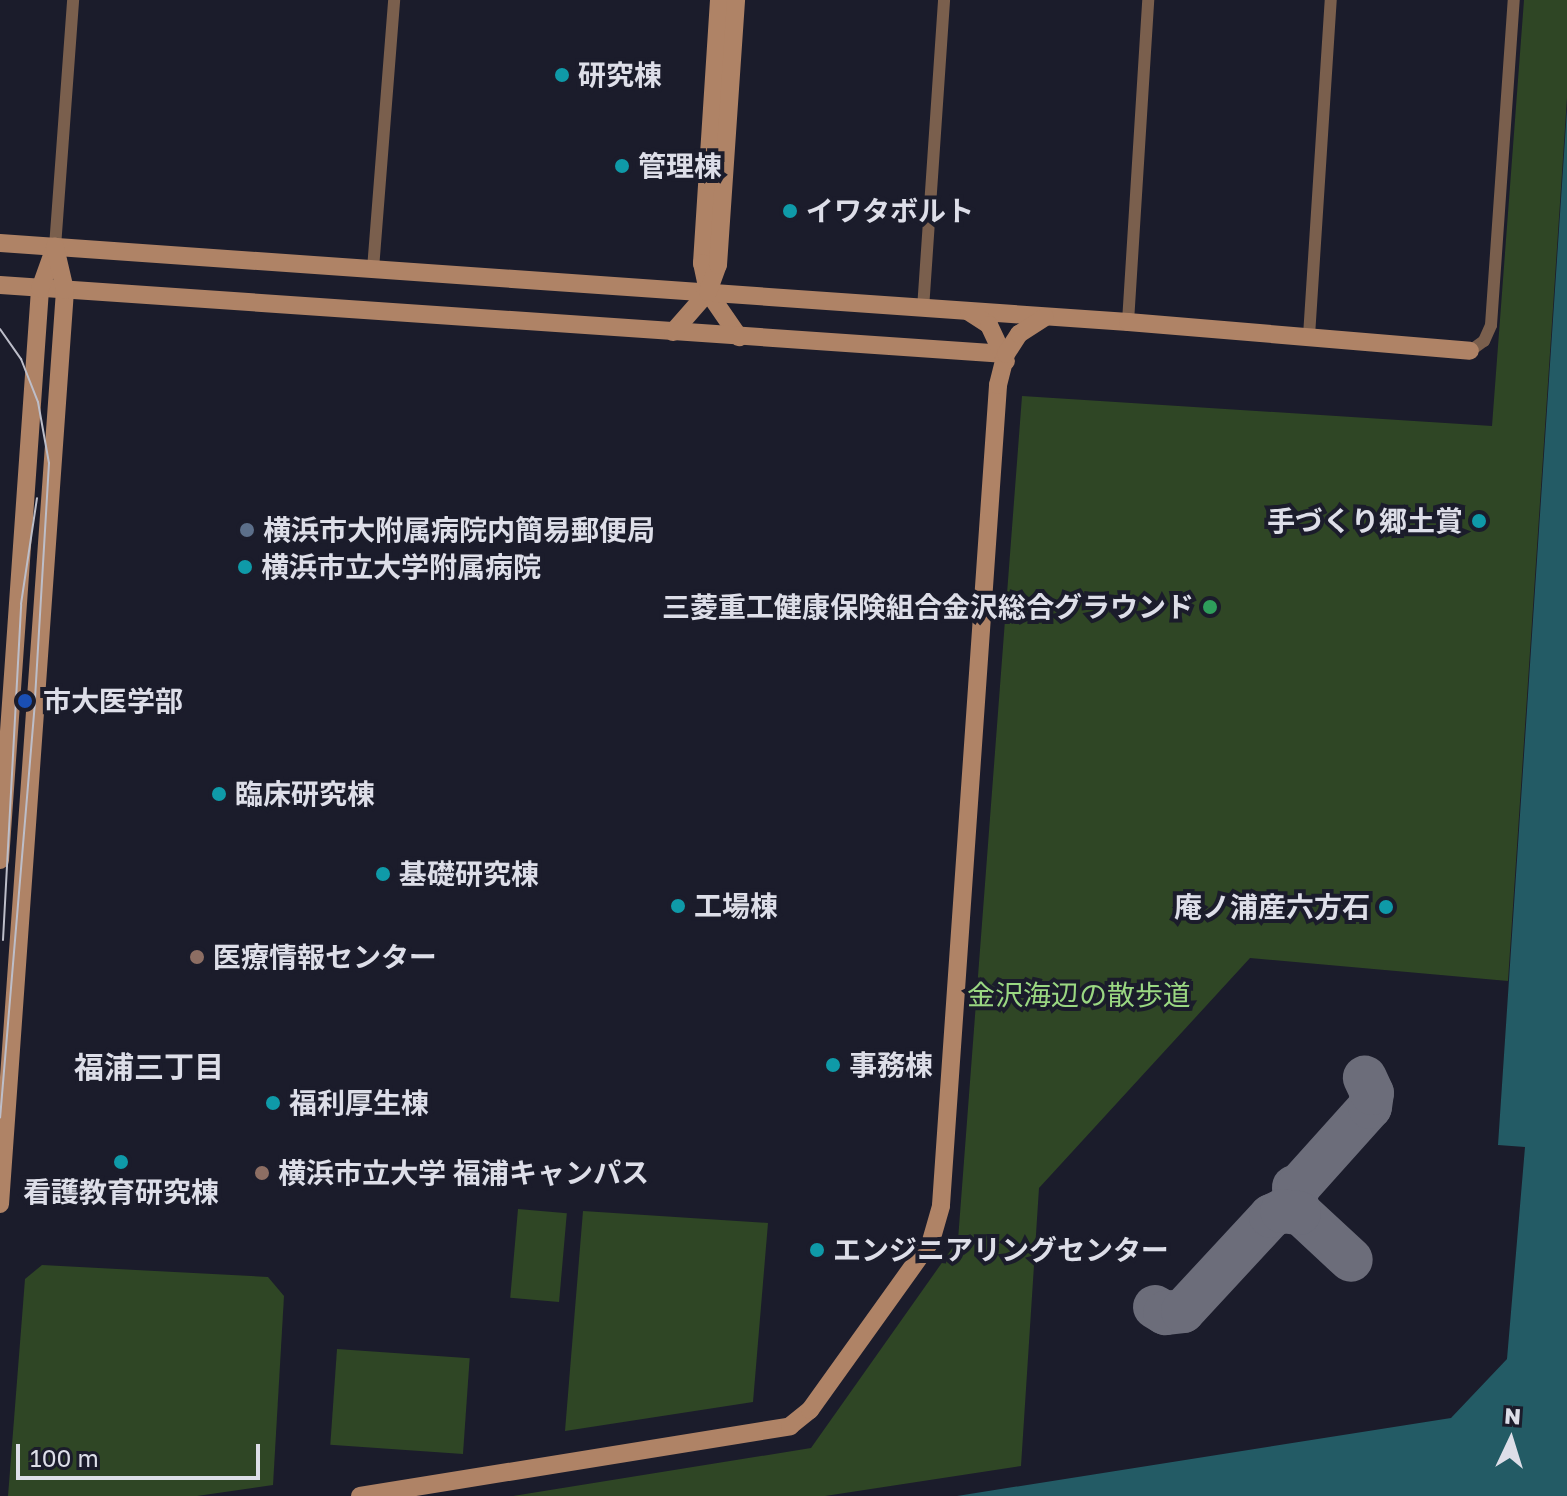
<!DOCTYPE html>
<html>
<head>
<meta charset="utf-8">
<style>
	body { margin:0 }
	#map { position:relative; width:1567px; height:1496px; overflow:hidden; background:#1b1c2b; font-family:"Golos Text","Noto Sans JP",sans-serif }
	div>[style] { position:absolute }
	.green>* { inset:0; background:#2f4625; transform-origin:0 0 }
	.water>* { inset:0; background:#235b65 }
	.taxiway>* { height:44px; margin:-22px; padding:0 22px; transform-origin:22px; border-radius:22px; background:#6c6d7a }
	.street>* { height:12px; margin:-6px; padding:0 6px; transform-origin:6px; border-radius:6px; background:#7a5f4d }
	.secondary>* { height:18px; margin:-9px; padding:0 9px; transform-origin:9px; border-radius:9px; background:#af8366 }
	.tram>* { height:2px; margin:-1px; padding:0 1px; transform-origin:1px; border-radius:1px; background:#bdbec9 }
	.dots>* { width:22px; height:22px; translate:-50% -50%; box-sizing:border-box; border:4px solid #1b1c2b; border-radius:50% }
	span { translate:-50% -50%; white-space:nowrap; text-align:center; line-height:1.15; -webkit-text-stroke:8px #1b1c2b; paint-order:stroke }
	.poi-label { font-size:28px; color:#dddee8; font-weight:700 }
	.left { translate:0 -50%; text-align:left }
	.right { translate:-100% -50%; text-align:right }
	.park-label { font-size:28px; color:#9ad782 }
	.neighbourhood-label { font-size:30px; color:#dddee8; font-weight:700 }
	.north { position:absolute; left:1471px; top:1400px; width:80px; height:80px; -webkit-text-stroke:6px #1b1c2b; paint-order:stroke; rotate:4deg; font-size:22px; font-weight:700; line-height:32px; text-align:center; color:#dddee8 }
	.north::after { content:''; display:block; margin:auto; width:28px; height:36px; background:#dddee8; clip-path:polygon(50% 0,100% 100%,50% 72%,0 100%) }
	.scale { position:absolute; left:16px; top:1444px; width:244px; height:36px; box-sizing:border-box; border:4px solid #dddee8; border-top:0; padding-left:10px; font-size:24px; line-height:28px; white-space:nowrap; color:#dddee8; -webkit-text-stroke:6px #1b1c2b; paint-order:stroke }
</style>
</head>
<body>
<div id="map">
	<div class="green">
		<div style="clip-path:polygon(1524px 0,1567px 0,1567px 98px,1508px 981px,1250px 958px,1039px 1188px,1021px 1466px,825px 1496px,513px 1496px,811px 1448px,958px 1240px,1022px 396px,1492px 426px)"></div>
		<div style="left:518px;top:1209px;width:49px;height:89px;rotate:5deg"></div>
		<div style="clip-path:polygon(583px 1211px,768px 1223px,753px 1402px,565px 1431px)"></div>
		<div style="clip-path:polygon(42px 1265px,268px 1277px,284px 1296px,273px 1485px,197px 1496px,8px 1496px,25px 1279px)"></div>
		<div style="left:337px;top:1349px;width:133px;height:96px;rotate:4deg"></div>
	</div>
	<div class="water">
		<div style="clip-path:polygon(1567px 109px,1567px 1496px,957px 1496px,1451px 1418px,1507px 1359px,1525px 1147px,1498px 1145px)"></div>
	</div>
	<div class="taxiway">
		<div style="left:1294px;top:1187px;width:21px;rotate:87deg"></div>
		<div style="left:1295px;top:1208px;width:76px;rotate:42.9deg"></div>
		<div style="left:1299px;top:1213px;width:16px;rotate:-104deg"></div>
		<div style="left:1295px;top:1197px;width:12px;rotate:-70deg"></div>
		<div style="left:1299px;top:1186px;width:106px;rotate:-48.1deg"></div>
		<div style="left:1370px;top:1107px;width:14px;rotate:-82deg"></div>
		<div style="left:1372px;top:1093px;width:17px;rotate:-115deg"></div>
		<div style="left:1155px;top:1307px;width:12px;rotate:31deg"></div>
		<div style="left:1165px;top:1313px;width:18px;rotate:-6deg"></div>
		<div style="left:1183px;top:1311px;width:129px;rotate:-47.2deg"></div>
		<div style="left:1271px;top:1216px;width:12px;rotate:-24deg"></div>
		<div style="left:1282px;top:1211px;width:17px;rotate:7deg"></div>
	</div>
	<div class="street">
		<div style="left:55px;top:247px;width:248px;rotate:-85.8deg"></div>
		<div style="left:373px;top:269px;width:270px;rotate:-85.5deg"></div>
		<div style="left:923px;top:309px;width:310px;rotate:-86.1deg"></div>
		<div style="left:1128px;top:322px;width:323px;rotate:-86.4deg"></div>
		<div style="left:1309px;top:336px;width:337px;rotate:-86.3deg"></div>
		<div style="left:1470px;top:351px;width:17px;rotate:-36deg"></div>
		<div style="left:1484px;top:341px;width:17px;rotate:-66deg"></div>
		<div style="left:1491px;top:325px;width:326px;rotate:-86deg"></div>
	</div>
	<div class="secondary">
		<div style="left:719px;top:0;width:264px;rotate:93.7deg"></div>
		<div style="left:702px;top:263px;width:30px;rotate:78deg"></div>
		<div style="left:708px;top:292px;width:55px;rotate:55.4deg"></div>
		<div style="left:0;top:243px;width:1131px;rotate:4.01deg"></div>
		<div style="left:1128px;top:322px;width:343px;rotate:4.8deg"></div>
		<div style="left:0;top:285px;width:1008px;rotate:3.92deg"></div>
		<div style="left:969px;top:312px;width:24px;rotate:33deg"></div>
		<div style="left:989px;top:325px;width:40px;rotate:65deg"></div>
		<div style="left:673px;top:332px;width:53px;rotate:-48.8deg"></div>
		<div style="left:708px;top:292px;width:29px;rotate:-70deg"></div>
		<div style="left:718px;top:265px;width:266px;rotate:-86.1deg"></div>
		<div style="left:0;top:860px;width:572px;rotate:-85.99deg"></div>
		<div style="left:40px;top:289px;width:45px;rotate:-70.3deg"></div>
		<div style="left:0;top:1204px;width:916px;rotate:-85.93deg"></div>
		<div style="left:65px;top:290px;width:44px;rotate:-103.1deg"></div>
		<div style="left:360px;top:1496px;width:436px;rotate:-9.2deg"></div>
		<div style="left:790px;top:1426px;width:26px;rotate:-39deg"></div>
		<div style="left:810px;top:1410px;width:208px;rotate:-54.4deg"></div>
		<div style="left:931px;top:1241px;width:37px;rotate:-74deg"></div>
		<div style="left:941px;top:1205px;width:822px;rotate:-86.02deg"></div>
		<div style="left:998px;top:385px;width:32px;rotate:-76deg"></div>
		<div style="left:1006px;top:354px;width:24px;rotate:-57deg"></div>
		<div style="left:1019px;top:334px;width:31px;rotate:-33deg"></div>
	</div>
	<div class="tram">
		<div style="left:0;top:329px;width:37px;rotate:55deg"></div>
		<div style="left:21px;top:359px;width:46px;rotate:68.4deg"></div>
		<div style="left:38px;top:402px;width:62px;rotate:79.8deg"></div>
		<div style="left:49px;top:463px;width:239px;rotate:93.4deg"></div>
		<div style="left:35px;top:702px;width:417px;rotate:94.8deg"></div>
		<div style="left:3px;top:940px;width:336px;rotate:-86.9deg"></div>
		<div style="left:21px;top:604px;width:107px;rotate:-81.4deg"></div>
	</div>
	<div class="dots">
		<div style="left:562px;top:75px;background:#0f9aa8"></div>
		<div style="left:622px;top:166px;background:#0f9aa8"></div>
		<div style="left:790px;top:211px;background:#0f9aa8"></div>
		<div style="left:1479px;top:521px;background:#0f9aa8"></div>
		<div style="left:247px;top:530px;background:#5c6f8a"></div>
		<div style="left:245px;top:567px;background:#0f9aa8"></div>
		<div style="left:1210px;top:607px;background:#2e9e5b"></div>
		<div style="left:25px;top:701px;background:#1a4fb4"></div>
		<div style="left:219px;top:794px;background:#0f9aa8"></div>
		<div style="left:383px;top:874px;background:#0f9aa8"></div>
		<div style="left:678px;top:906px;background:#0f9aa8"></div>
		<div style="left:1386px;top:907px;background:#0f9aa8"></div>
		<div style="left:197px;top:957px;background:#8d6e63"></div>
		<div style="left:833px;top:1065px;background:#0f9aa8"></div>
		<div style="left:273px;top:1103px;background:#0f9aa8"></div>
		<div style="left:121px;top:1162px;background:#0f9aa8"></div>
		<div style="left:262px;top:1173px;background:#8d6e63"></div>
		<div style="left:817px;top:1250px;background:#0f9aa8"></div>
	</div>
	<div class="poi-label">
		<span class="left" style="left:578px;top:75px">研究棟</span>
		<span class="left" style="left:638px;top:166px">管理棟</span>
		<span class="left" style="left:806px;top:211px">イワタボルト</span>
		<span class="right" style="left:1463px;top:521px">手づくり郷土賞</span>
		<span class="left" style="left:263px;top:530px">横浜市大附属病院内簡易郵便局</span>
		<span class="left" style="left:261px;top:567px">横浜市立大学附属病院</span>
		<span class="right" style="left:1194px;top:607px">三菱重工健康保険組合金沢総合グラウンド</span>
		<span class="left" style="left:43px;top:701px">市大医学部</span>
		<span class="left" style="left:235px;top:794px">臨床研究棟</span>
		<span class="left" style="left:399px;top:874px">基礎研究棟</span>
		<span class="left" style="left:694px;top:906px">工場棟</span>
		<span class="right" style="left:1370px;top:907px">庵ノ浦産六方石</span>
		<span class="left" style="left:213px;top:957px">医療情報センター</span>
		<span class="left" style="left:849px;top:1065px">事務棟</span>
		<span class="left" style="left:289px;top:1103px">福利厚生棟</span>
		<span class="left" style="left:278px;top:1173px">横浜市立大学 福浦キャンパス</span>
		<span style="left:121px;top:1192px">看護教育研究棟</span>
		<span class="left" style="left:833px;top:1250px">エンジニアリングセンター</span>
	</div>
	<div class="park-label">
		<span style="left:1079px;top:995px">金沢海辺の散歩道</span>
	</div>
	<div class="neighbourhood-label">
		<span style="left:149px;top:1067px">福浦三丁目</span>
	</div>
	<div class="north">N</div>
	<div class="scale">100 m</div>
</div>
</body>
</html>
